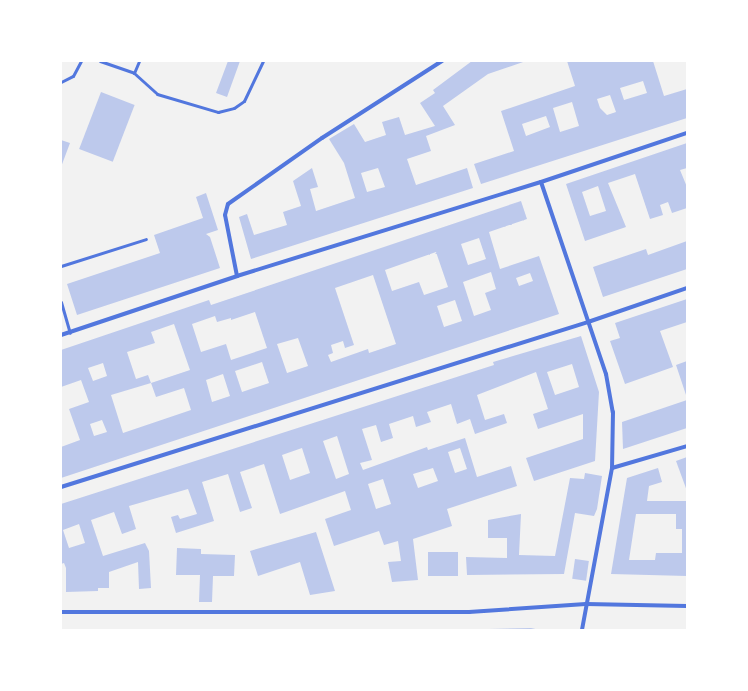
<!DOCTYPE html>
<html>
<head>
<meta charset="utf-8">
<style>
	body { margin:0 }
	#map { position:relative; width:748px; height:691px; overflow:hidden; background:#f2f2f2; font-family:Mulish,sans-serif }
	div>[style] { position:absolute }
	.building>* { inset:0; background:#bdc9ec; transform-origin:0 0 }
	.service>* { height:3px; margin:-1.5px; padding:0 1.5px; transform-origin:1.5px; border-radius:1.5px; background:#5277de }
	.minor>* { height:4px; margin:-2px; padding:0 2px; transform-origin:2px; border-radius:2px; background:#5277de }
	span { translate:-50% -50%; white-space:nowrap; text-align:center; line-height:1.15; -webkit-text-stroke:3.5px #fff; paint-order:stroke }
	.frame { position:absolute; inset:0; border:62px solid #fff; pointer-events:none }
</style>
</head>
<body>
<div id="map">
	<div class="building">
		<div style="clip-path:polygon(228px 61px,240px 61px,227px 97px,216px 93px)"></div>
		<div style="clip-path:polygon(evenodd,472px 61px,526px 61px,488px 74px,443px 106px,455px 125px,426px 136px,431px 151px,407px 159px,416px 185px,467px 168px,473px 188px,251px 259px,239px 217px,247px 214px,254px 235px,287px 225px,283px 212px,301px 206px,293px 181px,312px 168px,318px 187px,310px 189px,316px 211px,355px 198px,344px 163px,329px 139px,354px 124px,365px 142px,386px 135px,382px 122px,399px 117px,405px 135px,435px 126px,420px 103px,435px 93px,433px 90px,472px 61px,378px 168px,385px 187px,367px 192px,361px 173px,378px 168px)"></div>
		<div style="clip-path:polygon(evenodd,567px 61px,653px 61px,664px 96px,687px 89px,687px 118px,481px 184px,474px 164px,514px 151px,501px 111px,575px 86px,567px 61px,643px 81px,647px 93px,624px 100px,620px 88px,643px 81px,567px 61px,610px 95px,616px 112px,607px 115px,600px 108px,597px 99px,610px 95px,567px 61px,572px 102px,579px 126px,560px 132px,553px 108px,572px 102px,567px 61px,546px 116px,550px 127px,526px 136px,522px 124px,546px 116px)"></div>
		<div style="left:101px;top:92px;width:36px;height:61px;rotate:21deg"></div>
		<div style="clip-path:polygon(61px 140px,70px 143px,61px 167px)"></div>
		<div style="clip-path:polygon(evenodd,687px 143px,687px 168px,680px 170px,687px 187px,687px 208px,672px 213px,668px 202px,660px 205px,663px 215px,650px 219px,635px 174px,608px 183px,626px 227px,585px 241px,566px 184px,687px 143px,598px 186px,606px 211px,590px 216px,582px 192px,598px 186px)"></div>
		<div style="clip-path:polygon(206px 193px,218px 230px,206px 234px,210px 237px,220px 268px,77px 315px,67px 284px,160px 253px,154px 235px,203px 218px,196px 197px)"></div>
		<div style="clip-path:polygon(evenodd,521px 201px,527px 219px,489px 232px,500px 269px,539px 256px,559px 314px,61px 478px,61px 447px,80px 440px,69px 409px,89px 402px,81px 380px,61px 387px,61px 350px,209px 300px,211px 305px,521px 201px,479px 238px,486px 259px,468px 265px,461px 244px,479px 238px,521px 201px,436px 252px,448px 287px,424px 295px,419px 282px,392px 291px,385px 270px,436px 252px,521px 201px,491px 272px,496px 289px,485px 293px,491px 310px,474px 316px,463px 282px,491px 272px,521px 201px,530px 273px,533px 281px,519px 286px,516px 278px,530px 273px,521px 201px,373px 275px,396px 344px,369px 353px,368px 349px,331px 362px,328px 355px,333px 353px,331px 345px,343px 341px,345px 348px,354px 345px,335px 288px,373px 275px,521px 201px,455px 300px,462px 321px,444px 327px,437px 306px,455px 300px,521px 201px,255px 312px,267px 348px,231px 360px,226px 344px,201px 352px,192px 324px,215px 316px,217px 322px,231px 318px,231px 320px,255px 312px,521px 201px,174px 324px,190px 370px,151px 383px,156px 397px,184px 388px,191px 410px,123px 433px,111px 395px,151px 383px,148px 375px,136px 379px,127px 352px,155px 343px,151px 332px,174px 324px,521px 201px,298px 338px,308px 366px,287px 373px,277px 344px,298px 338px,521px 201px,262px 362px,269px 383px,242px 392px,235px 371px,262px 362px,521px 201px,103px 363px,107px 376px,93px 381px,88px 368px,103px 363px,521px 201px,223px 374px,230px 396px,212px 402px,206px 380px,223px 374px,521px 201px,102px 420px,107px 432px,94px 436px,90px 424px,102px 420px)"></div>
		<div style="clip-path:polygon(687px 241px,687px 269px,603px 297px,593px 267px,646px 249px,648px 255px)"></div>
		<div style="clip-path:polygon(687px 299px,687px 322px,660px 331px,673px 367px,625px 384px,610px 341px,620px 338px,615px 323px)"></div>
		<div style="clip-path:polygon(evenodd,581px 336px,599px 392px,595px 461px,534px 481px,526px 458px,583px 439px,583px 414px,538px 429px,533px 414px,548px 409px,536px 372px,477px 395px,485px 420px,504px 414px,507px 423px,475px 434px,470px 419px,457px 424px,451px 404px,427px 412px,431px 422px,416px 427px,413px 416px,389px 424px,393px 438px,381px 442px,376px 425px,362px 429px,372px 460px,360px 463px,363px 470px,427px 447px,428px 450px,465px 438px,477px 477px,511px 466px,517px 486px,447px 509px,452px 526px,413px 539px,418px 580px,392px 582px,388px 562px,401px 561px,398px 541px,384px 545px,379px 531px,334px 546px,325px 519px,351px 510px,345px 491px,280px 514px,264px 464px,240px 472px,252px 508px,240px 512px,228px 474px,202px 482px,214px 521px,176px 533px,171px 517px,178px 515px,180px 519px,197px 514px,188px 489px,129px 506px,136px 529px,122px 534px,114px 512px,91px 520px,103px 556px,145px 543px,149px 551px,151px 588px,139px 589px,138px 562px,109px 572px,109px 588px,98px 588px,98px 591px,66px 592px,66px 568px,64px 563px,61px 564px,61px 504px,494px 365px,493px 362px,581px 336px,572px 364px,579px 387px,555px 395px,547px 372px,572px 364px,581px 336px,337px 436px,349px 474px,336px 479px,323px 441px,337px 436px,581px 336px,302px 448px,310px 473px,290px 480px,282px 455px,302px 448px,581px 336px,460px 448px,467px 469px,455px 473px,448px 452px,460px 448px,581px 336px,433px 468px,438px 481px,418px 488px,413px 474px,433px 468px,581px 336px,383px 479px,391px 504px,376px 509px,368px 484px,383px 479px,581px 336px,79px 524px,85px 543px,69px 548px,63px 530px,79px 524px)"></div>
		<div style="clip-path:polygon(687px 361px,687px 398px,676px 365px)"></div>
		<div style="clip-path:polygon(687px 400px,687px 428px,623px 449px,622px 422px)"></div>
		<div style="clip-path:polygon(687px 457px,687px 491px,676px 461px)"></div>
		<div style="clip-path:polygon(evenodd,658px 468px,662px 482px,649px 486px,647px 501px,687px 501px,687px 576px,611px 574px,627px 478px,658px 468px,636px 514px,676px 514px,676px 529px,682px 529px,682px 553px,656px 553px,655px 560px,629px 560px,636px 514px)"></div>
		<div style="clip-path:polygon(585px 473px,602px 476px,597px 509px,594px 516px,575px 513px,564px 574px,467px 575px,466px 557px,507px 558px,507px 538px,488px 538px,488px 520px,521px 514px,519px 555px,555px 556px,570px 478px,584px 479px)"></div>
		<div style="clip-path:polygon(316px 532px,335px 591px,310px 595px,300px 562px,258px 576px,250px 551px)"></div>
		<div style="clip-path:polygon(177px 548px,201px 549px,201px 554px,235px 555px,234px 576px,213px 576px,212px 602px,199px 602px,200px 575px,176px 575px)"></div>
		<div style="left:428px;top:552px;width:30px;height:24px"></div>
		<div style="left:575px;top:559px;width:14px;height:20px;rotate:8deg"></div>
		<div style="clip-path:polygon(531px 628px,540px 630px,489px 629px)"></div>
	</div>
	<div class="service">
		<div style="left:100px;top:61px;width:36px;rotate:19deg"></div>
		<div style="left:134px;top:73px;width:13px;rotate:-67deg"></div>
		<div style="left:134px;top:73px;width:31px;rotate:42deg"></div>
		<div style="left:157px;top:94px;width:64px;rotate:16.4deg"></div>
		<div style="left:218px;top:112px;width:16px;rotate:-14deg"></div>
		<div style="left:234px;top:108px;width:12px;rotate:-35deg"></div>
		<div style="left:244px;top:101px;width:44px;rotate:-64.6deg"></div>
		<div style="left:61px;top:82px;width:13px;rotate:-27deg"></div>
		<div style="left:73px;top:76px;width:17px;rotate:-62deg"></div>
		<div style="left:61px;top:266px;width:89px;rotate:-17.6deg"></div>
		<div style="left:61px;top:302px;width:32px;rotate:74deg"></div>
	</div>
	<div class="minor">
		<div style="left:541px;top:182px;width:203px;rotate:71.3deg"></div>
		<div style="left:606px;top:374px;width:39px;rotate:80deg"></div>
		<div style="left:613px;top:412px;width:56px;rotate:91deg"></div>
		<div style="left:612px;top:468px;width:165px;rotate:100.5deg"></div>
		<div style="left:237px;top:276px;width:62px;rotate:-101.1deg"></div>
		<div style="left:225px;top:215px;width:11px;rotate:-75deg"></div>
		<div style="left:228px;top:204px;width:115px;rotate:-35.1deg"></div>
		<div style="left:322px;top:138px;width:143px;rotate:-32.7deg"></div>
		<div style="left:61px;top:335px;width:186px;rotate:-18.5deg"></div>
		<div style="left:237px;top:276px;width:318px;rotate:-17.2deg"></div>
		<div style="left:541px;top:182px;width:154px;rotate:-18.6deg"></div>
		<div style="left:612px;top:468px;width:78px;rotate:-16.3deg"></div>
		<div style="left:61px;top:487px;width:552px;rotate:-17.38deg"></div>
		<div style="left:588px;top:322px;width:105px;rotate:-19deg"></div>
		<div style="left:61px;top:612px;width:408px"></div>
		<div style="left:469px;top:612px;width:117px;rotate:-3.9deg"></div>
		<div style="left:586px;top:604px;width:101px;rotate:1.1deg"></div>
	</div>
	<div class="frame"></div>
</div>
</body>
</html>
